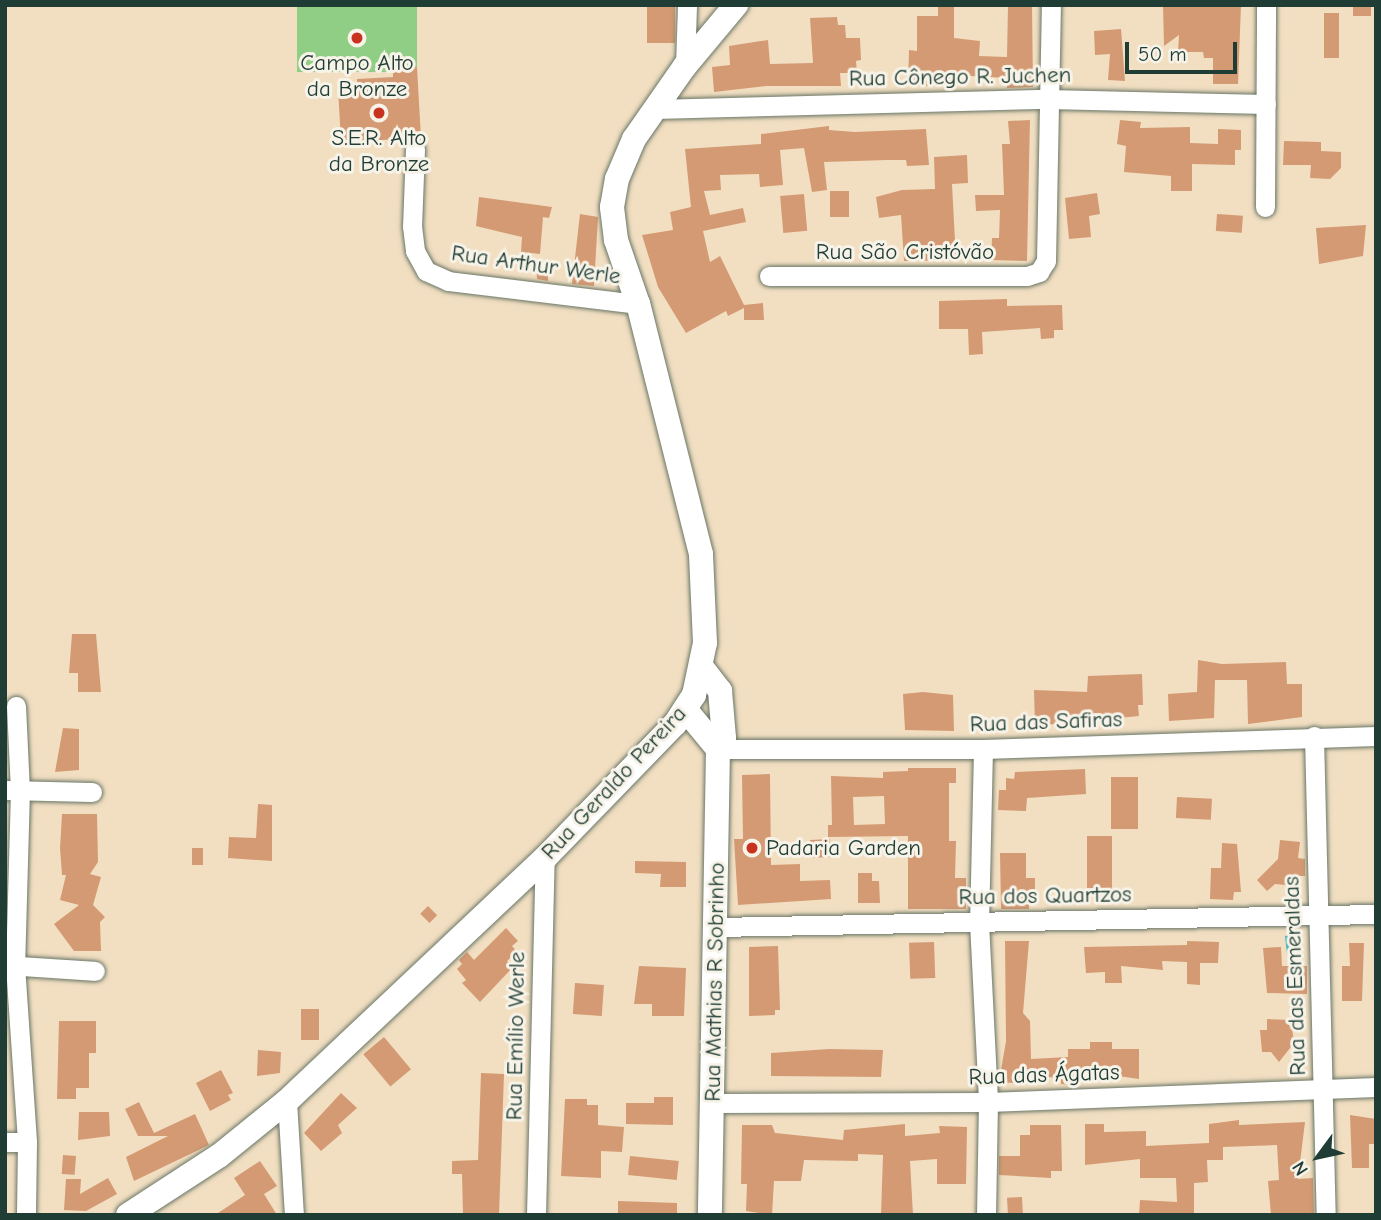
<!DOCTYPE html>
<html>
<head>
<meta charset="utf-8">
<style>
	body { margin:0 }
	#map { position:relative; width:1381px; height:1220px; overflow:hidden; background:#f2dfc2; font-family:"Comic Neue",sans-serif }
	div>[style] { position:absolute }
	.green>* { inset:0; background:#8fce84; transform-origin:0 0 }
	.water>* { inset:0; background:#45b5be }
	.building>* { inset:0; background:#d49a73; transform-origin:0 0 }
	.roads { filter:drop-shadow(0 0 2px #697666) drop-shadow(0 0 2px #697666) }
	.minor>* { height:19px; margin:-9.5px; padding:0 9.5px; transform-origin:9.5px; border-radius:9.5px; background:#fff }
	.major>* { height:24px; margin:-12px; padding:0 12px; transform-origin:12px; border-radius:12px; background:#fff }
	.dots>* { width:19px; height:19px; translate:-50% -50%; box-sizing:border-box; border:4px solid #f7f3e8; border-radius:50% }
	span { translate:-50% -50%; white-space:nowrap; text-align:center; line-height:1.15; -webkit-text-stroke:6px #f7f3e8; paint-order:stroke }
	.poi-label { font-size:23px; color:#1f3d34 }
	.left { translate:0 -50%; text-align:left }
	.street-label { font-size:23px; color:#1f3d34 }
	.frame { position:absolute; inset:0; border:7px solid #1f3d34; pointer-events:none }
	.north { position:absolute; left:1283px; top:1122px; width:70px; height:70px; -webkit-text-stroke:5px #f7f3e8; paint-order:stroke; rotate:237deg; font-size:19px; font-weight:700; line-height:28px; text-align:center; color:#1f3d34 }
	.north::after { content:''; display:block; margin:auto; width:24px; height:32px; background:#1f3d34; clip-path:polygon(50% 0,100% 100%,50% 72%,0 100%) }
	.scale { position:absolute; left:1125px; top:42px; width:112px; height:32px; box-sizing:border-box; border:4px solid #1f3d34; border-top:0; padding-left:9px; font-size:21px; line-height:24px; white-space:nowrap; color:#1f3d34; -webkit-text-stroke:5px #f7f3e8; paint-order:stroke }
</style>
</head>
<body>
<div id="map">
	<div class="green">
		<div style="left:297px;top:5px;width:120px;height:67px"></div>
	</div>
	<div class="water">
		<div style="clip-path:polygon(1296px 934px,1296px 955px,1287px 954px,1285px 936px)"></div>
	</div>
	<div class="building">
		<div style="left:647px;top:5px;width:28px;height:38px"></div>
		<div style="clip-path:polygon(938px 5px,954px 5px,954px 38px,980px 41px,979px 56px,1007px 57px,1008px 5px,1032px 5px,1033px 87px,1007px 88px,1007px 78px,955px 75px,955px 79px,933px 79px,933px 86px,908px 85px,909px 50px,917px 51px,917px 16px,938px 16px)"></div>
		<div style="clip-path:polygon(1163px 5px,1241px 5px,1238px 84px,1213px 84px,1213px 58px,1204px 58px,1203px 52px,1178px 52px,1179px 35px,1164px 46px)"></div>
		<div style="left:1353px;top:5px;width:18px;height:11px"></div>
		<div style="left:1324px;top:13px;width:15px;height:45px"></div>
		<div style="clip-path:polygon(837px 17px,838px 25px,845px 25px,846px 38px,860px 38px,861px 60px,856px 61px,857px 73px,840px 73px,841px 86px,766px 86px,714px 92px,712px 67px,730px 65px,729px 46px,768px 40px,770px 64px,813px 63px,810px 18px)"></div>
		<div style="clip-path:polygon(1121px 29px,1125px 81px,1108px 80px,1110px 54px,1095px 55px,1094px 31px)"></div>
		<div style="clip-path:polygon(417px 67px,421px 138px,341px 142px,338px 88px,357px 87px,357px 79px,393px 77px,393px 68px)"></div>
		<div style="clip-path:polygon(1030px 120px,1027px 261px,991px 260px,992px 238px,999px 238px,1000px 210px,976px 211px,975px 195px,1004px 195px,1002px 144px,1010px 144px,1008px 121px)"></div>
		<div style="clip-path:polygon(1120px 120px,1141px 122px,1140px 128px,1190px 127px,1190px 143px,1218px 144px,1218px 129px,1241px 130px,1241px 150px,1235px 150px,1235px 165px,1192px 164px,1192px 191px,1171px 191px,1171px 176px,1124px 172px,1126px 146px,1117px 144px)"></div>
		<div style="clip-path:polygon(829px 126px,829px 130px,855px 132px,926px 129px,929px 165px,907px 166px,906px 160px,887px 160px,824px 162px,827px 190px,812px 192px,804px 148px,780px 150px,783px 185px,760px 187px,759px 174px,720px 175px,721px 190px,704px 191px,710px 215px,743px 208px,746px 222px,703px 231px,710px 262px,720px 256px,744px 305px,763px 303px,764px 320px,744px 320px,744px 308px,728px 316px,726px 311px,686px 333px,658px 287px,642px 235px,673px 230px,670px 212px,691px 207px,685px 149px,761px 144px,761px 134px)"></div>
		<div style="clip-path:polygon(1284px 141px,1321px 142px,1321px 151px,1341px 152px,1341px 168px,1330px 179px,1310px 178px,1311px 165px,1283px 165px)"></div>
		<div style="clip-path:polygon(967px 155px,968px 183px,952px 184px,956px 260px,904px 261px,901px 215px,879px 218px,876px 197px,902px 190px,935px 189px,934px 157px)"></div>
		<div style="left:830px;top:191px;width:19px;height:26px"></div>
		<div style="clip-path:polygon(1097px 193px,1100px 214px,1089px 216px,1091px 237px,1069px 239px,1065px 198px)"></div>
		<div style="left:804px;top:194px;width:37px;height:24px;rotate:85deg"></div>
		<div style="clip-path:polygon(479px 197px,552px 207px,549px 218px,543px 217px,540px 254px,521px 252px,522px 237px,476px 226px)"></div>
		<div style="clip-path:polygon(580px 214px,598px 217px,594px 286px,572px 284px)"></div>
		<div style="left:1217px;top:214px;width:26px;height:17px;rotate:4deg"></div>
		<div style="clip-path:polygon(1366px 225px,1363px 256px,1319px 264px,1316px 228px)"></div>
		<div style="clip-path:polygon(548px 264px,548px 281px,537px 279px,536px 265px)"></div>
		<div style="clip-path:polygon(1007px 299px,1007px 306px,1062px 305px,1063px 330px,1054px 330px,1054px 338px,1041px 339px,1040px 328px,982px 332px,983px 354px,969px 355px,968px 329px,939px 329px,939px 301px)"></div>
		<div style="clip-path:polygon(72px 634px,96px 634px,101px 692px,78px 692px,78px 673px,69px 673px)"></div>
		<div style="clip-path:polygon(1198px 660px,1222px 664px,1286px 662px,1287px 684px,1302px 684px,1302px 717px,1248px 724px,1247px 680px,1215px 680px,1214px 718px,1169px 721px,1168px 694px,1197px 692px)"></div>
		<div style="clip-path:polygon(1142px 674px,1143px 705px,1138px 705px,1139px 716px,1035px 726px,1034px 690px,1087px 692px,1088px 676px)"></div>
		<div style="clip-path:polygon(923px 692px,953px 695px,954px 731px,905px 730px,903px 694px)"></div>
		<div style="clip-path:polygon(63px 728px,79px 729px,79px 770px,55px 772px)"></div>
		<div style="clip-path:polygon(evenodd,908px 768px,956px 768px,956px 783px,949px 783px,949px 841px,956px 841px,955px 878px,966px 878px,966px 909px,908px 909px,908px 836px,828px 837px,828px 825px,832px 825px,831px 776px,883px 778px,883px 772px,908px 771px,908px 768px,884px 796px,885px 824px,854px 825px,853px 797px,884px 796px)"></div>
		<div style="clip-path:polygon(1085px 769px,1086px 794px,1027px 798px,1026px 811px,998px 810px,999px 790px,1006px 790px,1006px 778px,1014px 779px,1015px 772px)"></div>
		<div style="clip-path:polygon(770px 774px,771px 865px,800px 864px,800px 881px,830px 880px,831px 899px,738px 905px,734px 839px,743px 839px,742px 775px)"></div>
		<div style="left:1111px;top:777px;width:27px;height:52px"></div>
		<div style="left:1177px;top:797px;width:35px;height:21px;rotate:3deg"></div>
		<div style="clip-path:polygon(258px 804px,272px 805px,272px 861px,228px 858px,229px 837px,256px 838px)"></div>
		<div style="clip-path:polygon(62px 814px,97px 814px,98px 862px,90px 874px,101px 877px,93px 905px,105px 917px,100px 922px,101px 951px,74px 951px,54px 924px,79px 905px,60px 900px,66px 875px,62px 875px,60px 848px)"></div>
		<div style="left:1087px;top:836px;width:25px;height:61px"></div>
		<div style="left:830px;top:839px;width:18px;height:20px;rotate:87deg"></div>
		<div style="clip-path:polygon(1280px 840px,1300px 842px,1298px 858px,1305px 859px,1305px 876px,1297px 876px,1296px 886px,1275px 884px,1267px 891px,1257px 880px,1278px 859px)"></div>
		<div style="clip-path:polygon(1222px 843px,1237px 844px,1241px 892px,1234px 892px,1233px 900px,1210px 899px,1211px 868px,1221px 868px)"></div>
		<div style="left:192px;top:848px;width:11px;height:17px"></div>
		<div style="clip-path:polygon(1000px 853px,1026px 853px,1026px 878px,1035px 878px,1035px 904px,1029px 903px,1029px 909px,1001px 909px)"></div>
		<div style="clip-path:polygon(635px 861px,686px 862px,686px 887px,660px 887px,661px 874px,635px 873px)"></div>
		<div style="clip-path:polygon(858px 873px,872px 873px,872px 881px,879px 881px,880px 903px,858px 903px)"></div>
		<div style="left:428px;top:906px;width:13px;height:11px;rotate:45deg"></div>
		<div style="clip-path:polygon(506px 928px,518px 941px,512px 946px,517px 952px,507px 961px,513px 967px,480px 1002px,462px 983px,466px 980px,457px 969px,462px 964px,459px 960px,467px 952px,474px 960px)"></div>
		<div style="clip-path:polygon(1005px 941px,1029px 941px,1023px 1013px,1030px 1021px,1031px 1059px,1068px 1057px,1068px 1049px,1090px 1049px,1090px 1042px,1112px 1042px,1112px 1049px,1139px 1049px,1139px 1079px,1090px 1072px,1074px 1073px,1074px 1085px,1061px 1084px,1061px 1077px,1031px 1078px,1031px 1084px,999px 1082px,1006px 1041px)"></div>
		<div style="clip-path:polygon(1187px 941px,1219px 942px,1218px 963px,1200px 963px,1200px 985px,1187px 984px,1187px 962px,1162px 961px,1163px 970px,1121px 966px,1122px 983px,1105px 983px,1105px 972px,1086px 973px,1084px 947px,1187px 945px)"></div>
		<div style="left:934px;top:942px;width:36px;height:25px;rotate:88deg"></div>
		<div style="clip-path:polygon(1349px 943px,1364px 943px,1362px 1001px,1342px 1001px,1342px 966px,1350px 966px)"></div>
		<div style="clip-path:polygon(778px 946px,780px 1010px,775px 1010px,775px 1015px,749px 1016px,749px 947px)"></div>
		<div style="clip-path:polygon(1281px 947px,1282px 966px,1307px 966px,1307px 994px,1267px 993px,1263px 948px)"></div>
		<div style="clip-path:polygon(639px 966px,686px 968px,684px 1016px,652px 1016px,652px 1004px,634px 1004px)"></div>
		<div style="left:575px;top:983px;width:29px;height:31px;rotate:4deg"></div>
		<div style="left:319px;top:1009px;width:31px;height:18px;rotate:90deg"></div>
		<div style="clip-path:polygon(1267px 1019px,1291px 1020px,1294px 1043px,1279px 1062px,1271px 1052px,1262px 1052px,1260px 1030px,1267px 1030px)"></div>
		<div style="clip-path:polygon(59px 1021px,96px 1021px,96px 1053px,89px 1053px,89px 1088px,76px 1088px,76px 1099px,57px 1099px)"></div>
		<div style="left:384px;top:1037px;width:42px;height:27px;rotate:50deg"></div>
		<div style="clip-path:polygon(829px 1049px,883px 1050px,881px 1077px,771px 1076px,771px 1053px)"></div>
		<div style="clip-path:polygon(258px 1050px,281px 1052px,280px 1073px,257px 1076px)"></div>
		<div style="clip-path:polygon(221px 1070px,233px 1093px,228px 1095px,231px 1100px,210px 1111px,196px 1083px)"></div>
		<div style="clip-path:polygon(481px 1073px,504px 1074px,499px 1215px,463px 1215px,462px 1174px,452px 1174px,452px 1161px,478px 1160px)"></div>
		<div style="clip-path:polygon(341px 1093px,357px 1108px,338px 1125px,342px 1133px,321px 1151px,304px 1133px)"></div>
		<div style="clip-path:polygon(654px 1097px,673px 1097px,673px 1125px,626px 1124px,626px 1103px,654px 1103px)"></div>
		<div style="clip-path:polygon(565px 1099px,587px 1099px,587px 1105px,598px 1105px,598px 1125px,624px 1127px,622px 1152px,601px 1151px,601px 1178px,561px 1176px)"></div>
		<div style="clip-path:polygon(139px 1102px,154px 1133px,195px 1114px,209px 1145px,134px 1181px,126px 1157px,168px 1136px,138px 1136px,125px 1109px)"></div>
		<div style="clip-path:polygon(79px 1112px,109px 1112px,110px 1136px,78px 1140px)"></div>
		<div style="clip-path:polygon(1350px 1115px,1376px 1119px,1376px 1144px,1369px 1144px,1369px 1168px,1352px 1168px)"></div>
		<div style="clip-path:polygon(1239px 1120px,1239px 1125px,1305px 1122px,1298px 1179px,1313px 1178px,1314px 1215px,1271px 1215px,1268px 1181px,1279px 1180px,1277px 1145px,1223px 1147px,1223px 1160px,1207px 1160px,1208px 1182px,1194px 1183px,1194px 1215px,1139px 1215px,1140px 1200px,1177px 1202px,1176px 1178px,1140px 1178px,1140px 1159px,1085px 1165px,1085px 1124px,1104px 1124px,1104px 1132px,1146px 1131px,1146px 1146px,1209px 1143px,1209px 1124px)"></div>
		<div style="clip-path:polygon(905px 1124px,905px 1136px,940px 1133px,939px 1126px,967px 1127px,966px 1184px,937px 1184px,937px 1159px,910px 1161px,913px 1215px,881px 1215px,883px 1155px,858px 1154px,858px 1161px,804px 1160px,801px 1181px,774px 1181px,772px 1215px,746px 1211px,747px 1184px,741px 1184px,742px 1125px,772px 1125px,775px 1133px,843px 1140px,844px 1130px)"></div>
		<div style="clip-path:polygon(1030px 1125px,1061px 1125px,1062px 1171px,1051px 1171px,1051px 1178px,999px 1175px,999px 1156px,1020px 1156px,1020px 1135px,1030px 1135px)"></div>
		<div style="left:63px;top:1155px;width:13px;height:19px;rotate:4deg"></div>
		<div style="left:630px;top:1156px;width:49px;height:19px;rotate:6deg"></div>
		<div style="clip-path:polygon(260px 1161px,277px 1186px,264px 1194px,277px 1215px,215px 1215px,245px 1195px,234px 1178px)"></div>
		<div style="clip-path:polygon(108px 1178px,117px 1194px,86px 1211px,64px 1210px,66px 1179px,81px 1179px,80px 1194px)"></div>
		<div style="left:1022px;top:1197px;width:18px;height:15px;rotate:87deg"></div>
		<div style="clip-path:polygon(618px 1201px,677px 1203px,677px 1215px,618px 1215px)"></div>
	</div>
	<div class="roads">
		<div class="minor">
			<div style="left:685px;top:66px;width:61px;rotate:-88.1deg"></div>
			<div style="left:654px;top:109px;width:393px;rotate:-1.5deg"></div>
			<div style="left:1047px;top:99px;width:219px;rotate:1.3deg"></div>
			<div style="left:415px;top:149px;width:77px;rotate:92.2deg"></div>
			<div style="left:412px;top:226px;width:25px;rotate:83deg"></div>
			<div style="left:415px;top:251px;width:23px;rotate:61deg"></div>
			<div style="left:426px;top:271px;width:24px;rotate:24deg"></div>
			<div style="left:448px;top:281px;width:191px;rotate:6.9deg"></div>
			<div style="left:1265px;top:207px;width:202px;rotate:-89.7deg"></div>
			<div style="left:769px;top:276px;width:258px"></div>
			<div style="left:1027px;top:276px;width:13px;rotate:-18deg"></div>
			<div style="left:1039px;top:272px;width:13px;rotate:-58deg"></div>
			<div style="left:1046px;top:261px;width:256px;rotate:-88.9deg"></div>
			<div style="left:16px;top:706px;width:84px;rotate:87.3deg"></div>
			<div style="left:20px;top:790px;width:175px;rotate:91.6deg"></div>
			<div style="left:15px;top:965px;width:177px;rotate:86.1deg"></div>
			<div style="left:27px;top:1142px;width:73px;rotate:90.8deg"></div>
			<div style="left:1314px;top:736px;width:479px;rotate:88.6deg"></div>
			<div style="left:718px;top:749px;width:265px"></div>
			<div style="left:983px;top:749px;width:393px;rotate:-1.9deg"></div>
			<div style="left:983px;top:749px;width:173px;rotate:91.3deg"></div>
			<div style="left:979px;top:922px;width:180px;rotate:87.1deg"></div>
			<div style="left:988px;top:1102px;width:113px;rotate:91deg"></div>
			<div style="left:5px;top:790px;width:87px;rotate:1.3deg"></div>
			<div style="left:716px;top:927px;width:660px;rotate:-1.13deg"></div>
			<div style="left:5px;top:965px;width:90px;rotate:3.8deg"></div>
			<div style="left:287px;top:1101px;width:114px;rotate:86.5deg"></div>
			<div style="left:714px;top:1103px;width:274px;rotate:-0.2deg"></div>
			<div style="left:988px;top:1102px;width:388px;rotate:-2.2deg"></div>
			<div style="left:5px;top:1142px;width:22px"></div>
			<div style="left:536px;top:1215px;width:357px;rotate:-88.6deg"></div>
		</div>
		<div class="major">
			<div style="left:703px;top:669px;width:28px;rotate:52deg"></div>
			<div style="left:720px;top:691px;width:47px;rotate:85.1deg"></div>
			<div style="left:724px;top:738px;width:13px;rotate:119deg"></div>
			<div style="left:718px;top:749px;width:466px;rotate:91deg"></div>
			<div style="left:685px;top:709px;width:52px;rotate:50.5deg"></div>
			<div style="left:128px;top:1215px;width:108px;rotate:-33deg"></div>
			<div style="left:219px;top:1156px;width:87px;rotate:-39deg"></div>
			<div style="left:287px;top:1101px;width:354px;rotate:-43.3deg"></div>
			<div style="left:545px;top:858px;width:187px;rotate:-45.9deg"></div>
			<div style="left:675px;top:724px;width:35px;rotate:-57deg"></div>
			<div style="left:694px;top:695px;width:53px;rotate:-78.1deg"></div>
			<div style="left:705px;top:643px;width:89px;rotate:-92.6deg"></div>
			<div style="left:701px;top:554px;width:258px;rotate:-104.1deg"></div>
			<div style="left:638px;top:304px;width:68px;rotate:-109deg"></div>
			<div style="left:616px;top:240px;width:33px;rotate:-97deg"></div>
			<div style="left:612px;top:207px;width:28px;rotate:-80deg"></div>
			<div style="left:617px;top:179px;width:43px;rotate:-67deg"></div>
			<div style="left:634px;top:139px;width:89px;rotate:-55.1deg"></div>
			<div style="left:685px;top:66px;width:80px;rotate:-50.1deg"></div>
		</div>
	</div>
	<div class="dots">
		<div style="left:357px;top:38px;background:#c8321e"></div>
		<div style="left:379px;top:113px;background:#c8321e"></div>
		<div style="left:752px;top:848px;background:#c8321e"></div>
	</div>
	<div class="poi-label">
		<span style="left:357px;top:76px">Campo Alto<br>da Bronze</span>
		<span style="left:379px;top:151px">S.E.R. Alto<br>da Bronze</span>
		<span class="left" style="left:766px;top:848px">Padaria Garden</span>
	</div>
	<div class="street-label">
		<span style="left:960px;top:77px;rotate:-1deg">Rua Cônego R. Juchen</span>
		<span style="left:905px;top:252px">Rua São Cristóvão</span>
		<span style="left:536px;top:265px;rotate:8deg">Rua Arthur Werle</span>
		<span style="left:1046px;top:722px;rotate:-2deg">Rua das Safiras</span>
		<span style="left:614px;top:783px;rotate:-47deg">Rua Geraldo Pereira</span>
		<span style="left:1045px;top:896px;rotate:-1deg">Rua dos Quartzos</span>
		<span style="left:1295px;top:976px;rotate:-92deg">Rua das Esmeraldas</span>
		<span style="left:715px;top:982px;rotate:-89deg">Rua Mathias R Sobrinho</span>
		<span style="left:516px;top:1036px;rotate:-89deg">Rua Emílio Werle</span>
		<span style="left:1044px;top:1075px;rotate:-2deg">Rua das Ágatas</span>
	</div>
	<div class="frame"></div>
	<div class="north">N</div>
	<div class="scale">50 m</div>
</div>
</body>
</html>
